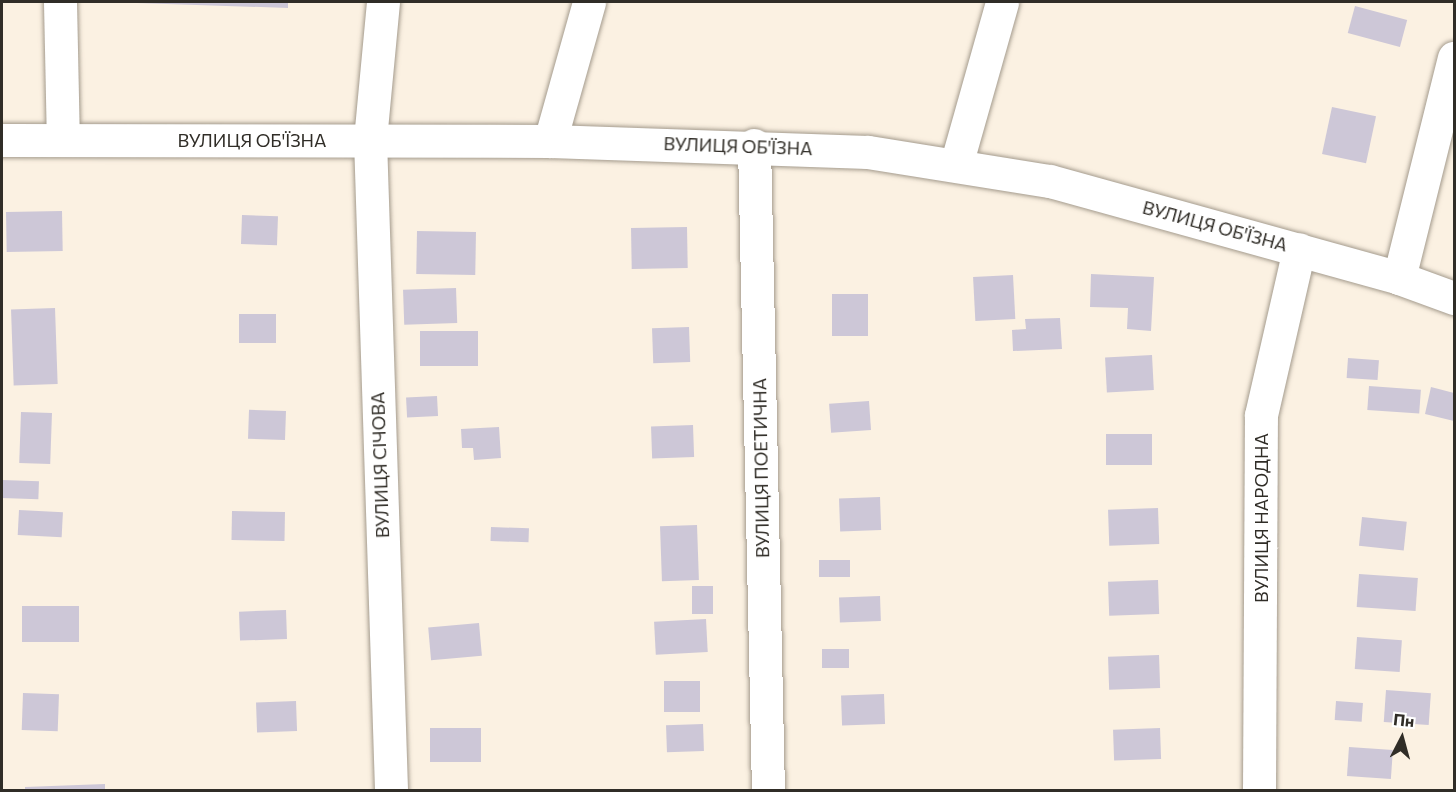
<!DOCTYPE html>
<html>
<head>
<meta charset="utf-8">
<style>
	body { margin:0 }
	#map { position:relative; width:1456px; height:792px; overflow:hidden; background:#fbf1e2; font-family:Commissioner,sans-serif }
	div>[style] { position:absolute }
	.building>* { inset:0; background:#cdc7d7; transform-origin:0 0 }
	.roads { filter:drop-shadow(0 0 2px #a49b8d) drop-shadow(0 0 2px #a49b8d) }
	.minor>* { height:33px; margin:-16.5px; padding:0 16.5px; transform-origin:16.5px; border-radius:16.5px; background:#fff }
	span { translate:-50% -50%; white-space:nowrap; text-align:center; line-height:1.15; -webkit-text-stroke:6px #fff; paint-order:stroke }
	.street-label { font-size:18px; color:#302d27 }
	.frame { position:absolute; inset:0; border:3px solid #302d27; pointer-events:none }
	.north { position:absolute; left:1372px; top:708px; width:60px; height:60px; -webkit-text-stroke:4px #fff; paint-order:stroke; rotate:6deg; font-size:16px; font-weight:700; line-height:24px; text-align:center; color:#302d27 }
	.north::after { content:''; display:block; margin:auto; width:21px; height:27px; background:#302d27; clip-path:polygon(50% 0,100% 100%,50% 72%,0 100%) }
</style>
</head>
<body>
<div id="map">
	<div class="building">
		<div style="clip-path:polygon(107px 2px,288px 2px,288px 8px)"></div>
		<div style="left:1355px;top:6px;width:54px;height:28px;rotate:15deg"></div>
		<div style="left:1332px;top:107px;width:45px;height:48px;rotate:12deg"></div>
		<div style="left:62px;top:211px;width:40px;height:56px;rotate:89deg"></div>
		<div style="left:242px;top:215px;width:36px;height:29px;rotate:2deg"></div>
		<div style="left:687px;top:227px;width:41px;height:56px;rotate:89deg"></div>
		<div style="left:417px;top:231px;width:59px;height:43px;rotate:1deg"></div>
		<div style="clip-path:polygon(1091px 274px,1154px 277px,1151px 331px,1127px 329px,1128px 308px,1090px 307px)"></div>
		<div style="left:1013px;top:275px;width:44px;height:40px;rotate:87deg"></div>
		<div style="left:456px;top:288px;width:35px;height:53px;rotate:88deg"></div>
		<div style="left:832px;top:294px;width:36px;height:42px"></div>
		<div style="left:55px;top:308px;width:76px;height:44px;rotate:88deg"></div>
		<div style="left:239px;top:314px;width:37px;height:29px"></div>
		<div style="clip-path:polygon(1060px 318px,1062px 349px,1013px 351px,1012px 330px,1026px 329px,1025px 319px)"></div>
		<div style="left:689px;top:327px;width:35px;height:37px;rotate:88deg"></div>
		<div style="left:420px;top:331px;width:58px;height:35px"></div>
		<div style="left:1152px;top:355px;width:35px;height:47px;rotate:87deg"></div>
		<div style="left:1348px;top:358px;width:31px;height:20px;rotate:4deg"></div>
		<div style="left:1369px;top:386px;width:52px;height:24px;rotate:4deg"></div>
		<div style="clip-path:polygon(1431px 387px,1454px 393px,1454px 421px,1425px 414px)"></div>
		<div style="left:437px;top:396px;width:20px;height:31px;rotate:87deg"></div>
		<div style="left:869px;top:401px;width:29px;height:40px;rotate:86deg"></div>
		<div style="left:286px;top:411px;width:29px;height:37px;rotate:92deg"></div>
		<div style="left:21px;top:412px;width:31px;height:51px;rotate:2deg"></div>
		<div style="left:693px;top:425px;width:32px;height:42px;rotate:88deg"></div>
		<div style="clip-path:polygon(499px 427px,501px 458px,474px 460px,473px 448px,462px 448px,461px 429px)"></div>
		<div style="left:1106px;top:434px;width:46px;height:31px"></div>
		<div style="left:2px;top:480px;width:37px;height:18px;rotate:2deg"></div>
		<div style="left:880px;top:497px;width:33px;height:41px;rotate:88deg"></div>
		<div style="left:1158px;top:508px;width:36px;height:50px;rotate:88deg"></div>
		<div style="left:19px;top:510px;width:44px;height:25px;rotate:3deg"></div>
		<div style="left:232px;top:511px;width:53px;height:29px;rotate:1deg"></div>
		<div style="left:1362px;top:517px;width:45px;height:29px;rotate:6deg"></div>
		<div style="left:697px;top:525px;width:55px;height:37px;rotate:88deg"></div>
		<div style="left:491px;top:527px;width:38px;height:14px;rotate:2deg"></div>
		<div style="left:850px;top:560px;width:17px;height:31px;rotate:90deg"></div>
		<div style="left:1359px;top:574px;width:59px;height:33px;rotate:4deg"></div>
		<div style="left:1158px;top:580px;width:34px;height:50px;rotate:88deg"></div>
		<div style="left:692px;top:586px;width:21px;height:28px"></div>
		<div style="left:880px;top:596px;width:25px;height:41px;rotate:88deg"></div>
		<div style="left:22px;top:606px;width:57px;height:36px"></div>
		<div style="left:286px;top:610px;width:29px;height:47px;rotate:88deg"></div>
		<div style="left:706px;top:619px;width:33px;height:52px;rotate:87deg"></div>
		<div style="left:479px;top:623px;width:33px;height:51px;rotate:85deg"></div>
		<div style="left:1357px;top:637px;width:45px;height:32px;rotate:4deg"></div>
		<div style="left:822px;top:649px;width:27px;height:19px"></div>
		<div style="left:1159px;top:655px;width:33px;height:51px;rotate:88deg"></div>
		<div style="left:700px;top:681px;width:31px;height:36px;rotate:90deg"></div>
		<div style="left:1386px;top:690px;width:45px;height:32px;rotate:4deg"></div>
		<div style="left:23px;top:693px;width:36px;height:37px;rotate:2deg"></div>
		<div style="left:884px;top:694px;width:30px;height:43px;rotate:88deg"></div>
		<div style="left:296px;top:701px;width:30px;height:40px;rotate:88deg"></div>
		<div style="left:1336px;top:701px;width:27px;height:19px;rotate:4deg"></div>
		<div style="left:703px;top:724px;width:27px;height:37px;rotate:88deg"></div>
		<div style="left:481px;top:728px;width:34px;height:51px;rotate:90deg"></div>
		<div style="left:1160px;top:728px;width:31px;height:47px;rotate:88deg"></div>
		<div style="left:1349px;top:747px;width:44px;height:29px;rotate:4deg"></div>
		<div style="clip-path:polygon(105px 784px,105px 790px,25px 790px,25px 787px)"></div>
	</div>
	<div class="roads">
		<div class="minor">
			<div style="left:60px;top:2px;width:138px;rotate:88.8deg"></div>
			<div style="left:383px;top:2px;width:138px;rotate:95.4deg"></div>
			<div style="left:370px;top:139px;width:651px;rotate:88.15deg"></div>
			<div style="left:2px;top:140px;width:548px;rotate:0.1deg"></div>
			<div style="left:550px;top:141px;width:318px;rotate:2deg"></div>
			<div style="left:868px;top:152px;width:184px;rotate:9.1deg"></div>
			<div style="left:1050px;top:181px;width:362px;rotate:15.5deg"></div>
			<div style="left:1399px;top:278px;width:59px;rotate:20deg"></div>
			<div style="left:550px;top:141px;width:144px;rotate:-74.3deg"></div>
			<div style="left:754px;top:145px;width:645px;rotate:88.76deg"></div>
			<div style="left:956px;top:165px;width:169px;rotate:-74.2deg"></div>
			<div style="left:1399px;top:278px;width:227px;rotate:-76deg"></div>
			<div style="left:1259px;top:790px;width:375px;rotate:-89.7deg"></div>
			<div style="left:1261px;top:415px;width:170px;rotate:-77.1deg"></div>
		</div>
	</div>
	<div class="street-label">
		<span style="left:252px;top:140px">ВУЛИЦЯ ОБ'ЇЗНА</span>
		<span style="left:738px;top:146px;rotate:2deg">ВУЛИЦЯ ОБ'ЇЗНА</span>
		<span style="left:1215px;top:226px;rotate:15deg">ВУЛИЦЯ ОБ'ЇЗНА</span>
		<span style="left:380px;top:465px;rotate:-92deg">ВУЛИЦЯ СІЧОВА</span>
		<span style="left:761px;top:468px;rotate:-91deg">ВУЛИЦЯ ПОЕТИЧНА</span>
		<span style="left:1261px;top:518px;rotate:-90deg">ВУЛИЦЯ НАРОДНА</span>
	</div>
	<div class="frame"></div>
	<div class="north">Пн</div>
</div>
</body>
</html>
